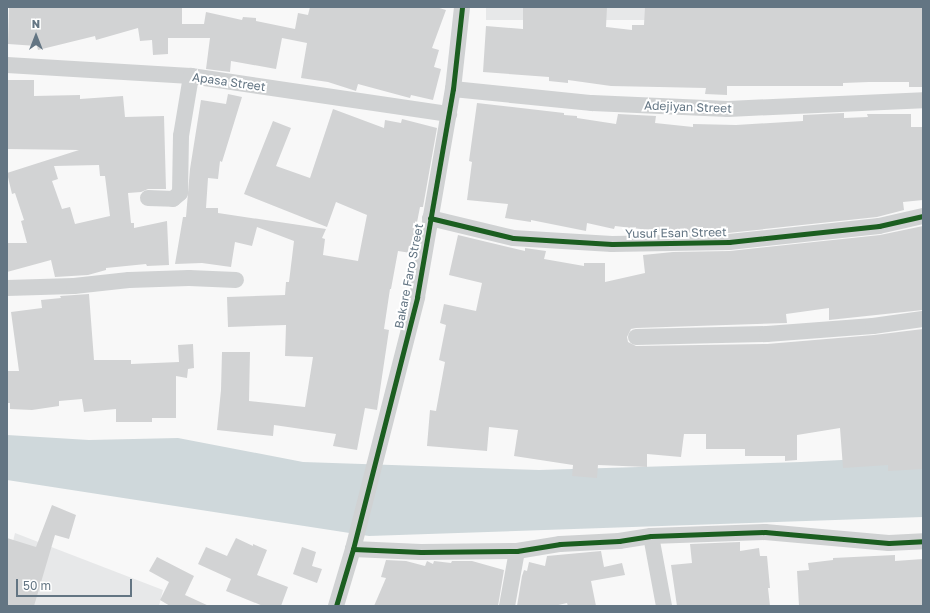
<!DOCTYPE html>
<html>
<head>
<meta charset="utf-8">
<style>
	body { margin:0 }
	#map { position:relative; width:930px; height:613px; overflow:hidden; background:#f8f8f8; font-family:"Golos Text",sans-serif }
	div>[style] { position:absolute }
	.built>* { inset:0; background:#e7e8e9; transform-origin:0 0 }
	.water>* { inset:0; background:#cfd8db }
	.building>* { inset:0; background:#d2d3d4 }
	.minor>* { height:16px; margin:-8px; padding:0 8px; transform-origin:8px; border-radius:8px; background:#d0d2d3 }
	.cycleway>* { height:5px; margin:-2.5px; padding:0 2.5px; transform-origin:2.5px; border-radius:2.5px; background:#1b5e20 }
	span { translate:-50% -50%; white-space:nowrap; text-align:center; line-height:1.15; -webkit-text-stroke:4px #fff; paint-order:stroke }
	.street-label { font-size:12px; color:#637583 }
	.frame { position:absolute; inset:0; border:8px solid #637583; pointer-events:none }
	.north { position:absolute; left:16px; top:16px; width:40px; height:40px; -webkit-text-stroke:3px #fff; paint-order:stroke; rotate:0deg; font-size:11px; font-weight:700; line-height:16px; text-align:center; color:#637583 }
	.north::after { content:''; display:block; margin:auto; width:14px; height:18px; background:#637583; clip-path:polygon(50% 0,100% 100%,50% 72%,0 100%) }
	.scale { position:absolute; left:16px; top:579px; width:116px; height:18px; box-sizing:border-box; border:2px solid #637583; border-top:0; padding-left:5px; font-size:12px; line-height:14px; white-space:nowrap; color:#637583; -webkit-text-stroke:3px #fff; paint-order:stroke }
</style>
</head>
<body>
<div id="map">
	<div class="built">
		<div style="left:486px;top:7px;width:193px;height:13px"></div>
		<div style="clip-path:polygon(15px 533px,163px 590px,159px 606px,7px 606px,7px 566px)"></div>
	</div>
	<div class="water">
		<div style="clip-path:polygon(7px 435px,89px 440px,178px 438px,303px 462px,539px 470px,801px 462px,923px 456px,923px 517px,369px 536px,7px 480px)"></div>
	</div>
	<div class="building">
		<div style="clip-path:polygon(9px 7px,182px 7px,182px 24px,204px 24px,206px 12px,242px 20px,243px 17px,256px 18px,256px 21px,295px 29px,298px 13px,308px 15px,310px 7px,436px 7px,446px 10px,432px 48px,439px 50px,434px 67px,441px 69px,433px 100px,411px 95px,410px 98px,358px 84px,356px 91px,328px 82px,301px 78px,307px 43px,282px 38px,276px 69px,231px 61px,230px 72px,206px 69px,210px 38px,168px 38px,168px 54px,153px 55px,152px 40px,140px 41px,138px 28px,96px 40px,95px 36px,38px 50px,37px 46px,8px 44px)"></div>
		<div style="clip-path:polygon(523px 7px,607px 7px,606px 27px,632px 30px,632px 25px,644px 25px,645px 7px,923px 7px,923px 87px,909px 87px,909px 82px,869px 82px,843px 83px,843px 86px,727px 86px,727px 95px,705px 94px,706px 88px,611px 86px,568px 80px,568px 83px,549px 81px,549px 77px,483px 72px,486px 26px,523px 29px)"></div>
		<div style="clip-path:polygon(evenodd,7px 80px,34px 80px,34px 96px,80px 95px,80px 99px,123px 96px,125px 117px,164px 116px,166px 189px,148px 189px,141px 192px,128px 193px,131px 223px,134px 223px,134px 228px,167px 221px,169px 265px,147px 266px,146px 264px,106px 268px,106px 270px,88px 275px,55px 277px,51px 260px,7px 272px,7px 243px,27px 243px,21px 221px,24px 220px,15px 193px,12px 194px,7px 173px,79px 150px,7px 149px,7px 80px,99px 165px,100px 176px,105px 176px,110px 216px,75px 224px,70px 207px,62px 209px,52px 181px,58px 179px,54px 166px,99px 165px)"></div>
		<div style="clip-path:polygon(228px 94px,242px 97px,222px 162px,220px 161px,218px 179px,208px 178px,206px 208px,218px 208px,218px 213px,326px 229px,322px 238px,325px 239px,323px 255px,358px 261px,367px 215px,336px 202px,327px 227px,244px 194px,273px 121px,291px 128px,276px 166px,310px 178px,333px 109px,384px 128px,385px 120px,401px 123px,402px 119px,437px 128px,423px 207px,420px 207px,411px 253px,398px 251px,391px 289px,390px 289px,384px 329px,389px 330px,377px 410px,365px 408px,357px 450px,333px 446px,336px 434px,274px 425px,273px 436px,217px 430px,221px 390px,222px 352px,250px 352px,249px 401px,305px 407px,313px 357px,285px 356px,286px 325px,228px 327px,227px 297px,285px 295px,286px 282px,289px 282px,294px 241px,257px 227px,252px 246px,235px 242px,231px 267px,202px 263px,175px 264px,183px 217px,186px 217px,190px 169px,201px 100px,226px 104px)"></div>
		<div style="clip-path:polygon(477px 103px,564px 113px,564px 115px,577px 116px,577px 118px,616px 124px,618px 114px,656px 116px,655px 123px,693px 127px,693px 124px,736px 125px,803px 121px,803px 115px,844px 113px,844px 118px,868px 117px,867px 114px,911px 114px,911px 127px,923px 127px,923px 200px,903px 202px,904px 210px,877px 217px,728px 233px,675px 233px,615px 226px,614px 229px,587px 223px,586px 231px,531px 220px,531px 222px,505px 218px,508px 204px,467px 200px,472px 162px,469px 161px)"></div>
		<div style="clip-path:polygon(923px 226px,923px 310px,829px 320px,829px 308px,786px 314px,787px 323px,636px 328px,631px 329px,627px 337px,628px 342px,636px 346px,767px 344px,874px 335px,923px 329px,923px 469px,888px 471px,888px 465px,843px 468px,840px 428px,797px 435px,797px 460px,785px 461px,785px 456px,745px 456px,745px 449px,706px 449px,706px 434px,684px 434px,681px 457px,647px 454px,647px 467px,598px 465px,597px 478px,572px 476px,573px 465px,514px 456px,518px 430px,489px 427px,487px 451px,427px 446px,430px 410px,436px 411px,445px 362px,439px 360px,446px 325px,440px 323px,444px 304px,476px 311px,482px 283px,449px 275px,458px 235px,525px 251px,525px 248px,546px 251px,544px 259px,584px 266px,584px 263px,605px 263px,605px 282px,645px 273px,643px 255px,673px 252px,730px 251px,880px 235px)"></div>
		<div style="clip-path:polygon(89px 294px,94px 360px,131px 360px,131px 364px,179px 362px,178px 345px,193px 344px,194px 368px,188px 369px,187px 378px,176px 376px,176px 418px,152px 418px,152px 422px,116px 422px,116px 409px,84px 412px,82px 399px,59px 401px,59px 406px,32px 410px,10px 409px,10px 403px,7px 403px,7px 371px,19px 371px,11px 312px,42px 308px,41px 300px,61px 298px,60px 296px)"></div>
		<div style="clip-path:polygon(52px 505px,76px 515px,69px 539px,55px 535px,34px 606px,7px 606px,7px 538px,36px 547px)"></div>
		<div style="clip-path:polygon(236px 538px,253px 546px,253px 544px,267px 550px,257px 575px,288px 587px,281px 606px,263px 606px,226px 591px,231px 579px,198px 564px,206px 547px,227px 556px)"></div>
		<div style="clip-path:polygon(740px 542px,740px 551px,759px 548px,760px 556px,767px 556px,770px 588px,768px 588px,770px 606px,677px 606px,671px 565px,692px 563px,690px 544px)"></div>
		<div style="clip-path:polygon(302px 547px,316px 552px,312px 566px,322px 569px,317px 583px,293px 574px)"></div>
		<div style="clip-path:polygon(601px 551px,604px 567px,622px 563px,625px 575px,591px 581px,596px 606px,568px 606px,567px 603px,554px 606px,517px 606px,522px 576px,524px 570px,527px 571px,529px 562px,545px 566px,547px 556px)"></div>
		<div style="clip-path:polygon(895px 555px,895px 561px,923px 559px,923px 606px,799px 606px,797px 571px,809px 570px,808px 563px,833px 560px,833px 558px)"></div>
		<div style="clip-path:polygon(157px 557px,194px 576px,185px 595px,209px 606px,170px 606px,160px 600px,169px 582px,149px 571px)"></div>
		<div style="clip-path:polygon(386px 560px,406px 561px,425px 566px,427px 561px,433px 564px,434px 561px,451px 563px,452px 561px,472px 561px,504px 570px,498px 606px,374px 606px,386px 578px,381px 577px)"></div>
	</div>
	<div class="minor">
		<div style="left:7px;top:65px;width:184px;rotate:3.4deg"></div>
		<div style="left:191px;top:76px;width:261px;rotate:8.4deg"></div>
		<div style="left:453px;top:89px;width:140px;rotate:5.8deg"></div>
		<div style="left:592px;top:103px;width:136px;rotate:2.5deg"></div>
		<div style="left:728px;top:109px;width:195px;rotate:-2.6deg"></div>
		<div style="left:148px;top:198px;width:25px;rotate:2deg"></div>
		<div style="left:173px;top:199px;width:9px;rotate:-41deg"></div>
		<div style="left:180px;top:193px;width:57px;rotate:-89deg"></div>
		<div style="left:181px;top:136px;width:61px;rotate:-80.5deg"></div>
		<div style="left:430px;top:218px;width:85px;rotate:13.5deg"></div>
		<div style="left:513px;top:238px;width:99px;rotate:3.5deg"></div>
		<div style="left:612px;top:244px;width:117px;rotate:-1deg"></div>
		<div style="left:729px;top:242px;width:151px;rotate:-6.1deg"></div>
		<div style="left:879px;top:226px;width:45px;rotate:-12.8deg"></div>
		<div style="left:7px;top:288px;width:67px;rotate:-1.7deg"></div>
		<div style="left:74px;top:286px;width:55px;rotate:-6.2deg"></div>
		<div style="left:129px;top:280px;width:60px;rotate:-1.9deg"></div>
		<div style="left:189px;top:278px;width:47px;rotate:2.4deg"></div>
		<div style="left:636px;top:337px;width:131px;rotate:-1.3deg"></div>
		<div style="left:767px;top:334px;width:106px;rotate:-4.3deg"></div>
		<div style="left:873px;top:326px;width:50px;rotate:-8deg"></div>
		<div style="left:651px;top:536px;width:71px;rotate:79.5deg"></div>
		<div style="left:353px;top:549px;width:68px;rotate:2.5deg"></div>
		<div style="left:421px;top:552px;width:96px;rotate:-0.6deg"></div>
		<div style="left:517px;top:551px;width:44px;rotate:-9.2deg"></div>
		<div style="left:560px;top:544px;width:59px;rotate:-2.9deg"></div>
		<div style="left:619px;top:541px;width:32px;rotate:-9deg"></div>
		<div style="left:651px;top:536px;width:114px;rotate:-2deg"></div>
		<div style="left:765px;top:532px;width:124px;rotate:5.1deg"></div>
		<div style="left:889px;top:543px;width:34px;rotate:-3deg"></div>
		<div style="left:336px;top:606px;width:59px;rotate:-73.4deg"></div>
		<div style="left:353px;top:549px;width:260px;rotate:-75.7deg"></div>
		<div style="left:417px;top:297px;width:211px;rotate:-80.2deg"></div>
		<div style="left:453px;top:89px;width:82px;rotate:-83.7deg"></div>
		<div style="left:507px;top:606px;width:56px;rotate:-79.7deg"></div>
	</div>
	<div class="cycleway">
		<div style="left:430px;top:218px;width:85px;rotate:13.5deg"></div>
		<div style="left:513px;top:238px;width:99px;rotate:3.5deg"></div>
		<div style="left:612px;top:244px;width:117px;rotate:-1deg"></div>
		<div style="left:729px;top:242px;width:151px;rotate:-6.1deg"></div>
		<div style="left:879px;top:226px;width:45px;rotate:-12.8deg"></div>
		<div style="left:353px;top:549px;width:68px;rotate:2.5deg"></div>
		<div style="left:421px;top:552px;width:96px;rotate:-0.6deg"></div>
		<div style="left:517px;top:551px;width:44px;rotate:-9.2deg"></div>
		<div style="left:560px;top:544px;width:59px;rotate:-2.9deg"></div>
		<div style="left:619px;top:541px;width:32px;rotate:-9deg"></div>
		<div style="left:651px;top:536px;width:114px;rotate:-2deg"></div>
		<div style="left:765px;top:532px;width:124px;rotate:5.1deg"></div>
		<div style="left:889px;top:543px;width:34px;rotate:-3deg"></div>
		<div style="left:336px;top:606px;width:59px;rotate:-73.4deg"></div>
		<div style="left:353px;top:549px;width:260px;rotate:-75.7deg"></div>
		<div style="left:417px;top:297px;width:211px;rotate:-80.2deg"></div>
		<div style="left:453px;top:89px;width:82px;rotate:-83.7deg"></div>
	</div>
	<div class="street-label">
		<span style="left:229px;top:82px;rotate:8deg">Apasa Street</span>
		<span style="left:688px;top:107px;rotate:2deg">Adejiyan Street</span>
		<span style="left:676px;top:233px;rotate:-1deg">Yusuf Esan Street</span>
		<span style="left:409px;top:276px;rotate:-79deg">Bakare Faro Street</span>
	</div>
	<div class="frame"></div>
	<div class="north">N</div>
	<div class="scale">50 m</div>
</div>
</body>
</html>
